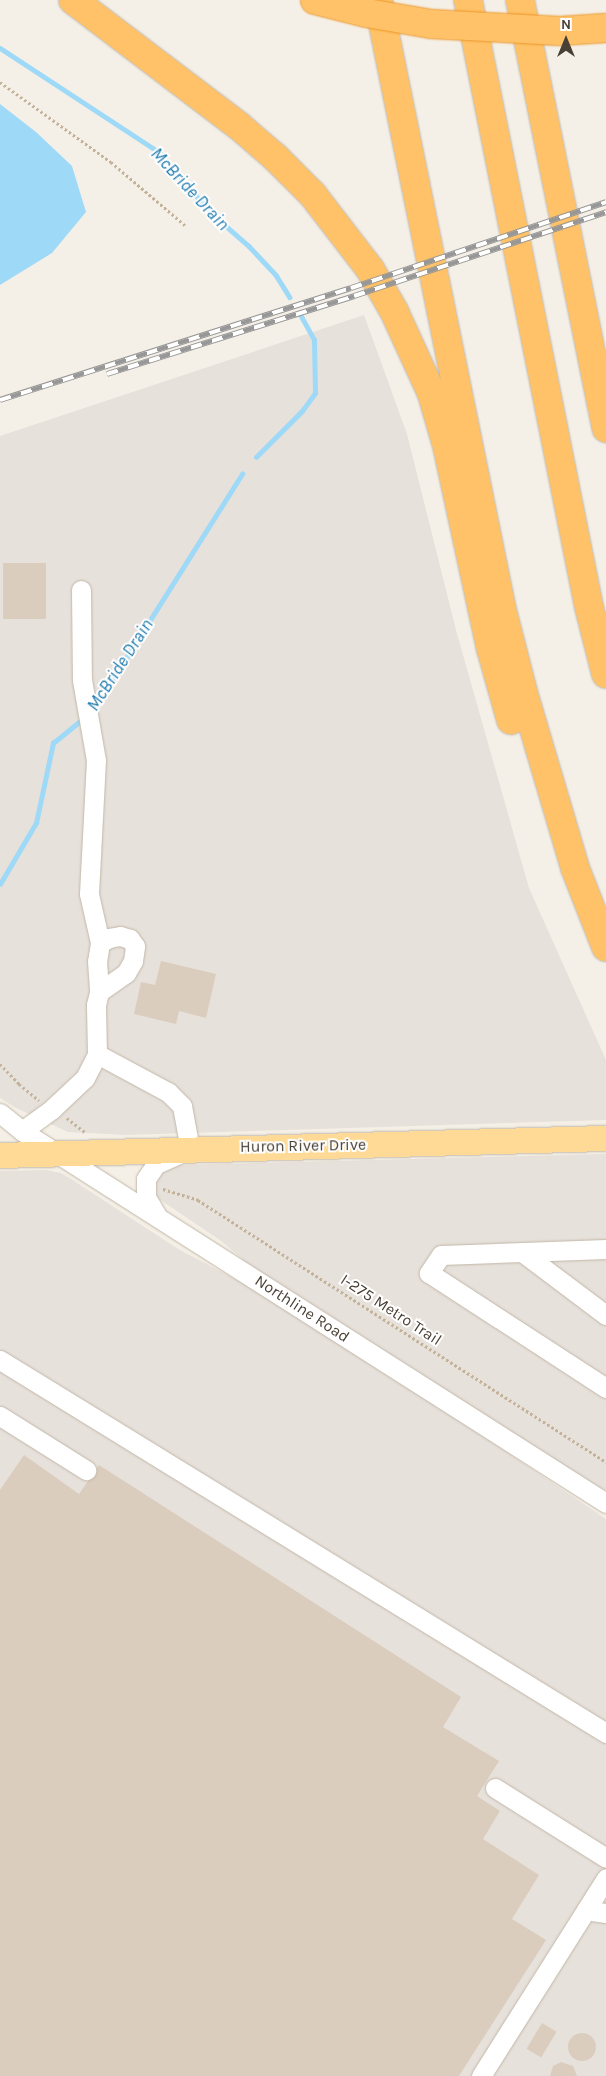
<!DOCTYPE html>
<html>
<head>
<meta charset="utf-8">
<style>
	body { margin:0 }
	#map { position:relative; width:606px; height:2076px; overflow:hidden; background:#f5f0e7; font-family:Karla,sans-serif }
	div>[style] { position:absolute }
	.industrial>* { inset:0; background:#e7e1db }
	.water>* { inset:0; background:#9ed9f7 }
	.stream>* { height:4.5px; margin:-2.25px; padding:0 2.25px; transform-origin:2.25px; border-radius:2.25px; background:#9ed9f7 }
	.building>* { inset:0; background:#dbcdbe; transform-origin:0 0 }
	.round { border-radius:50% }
	.path>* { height:2.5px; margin-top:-1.25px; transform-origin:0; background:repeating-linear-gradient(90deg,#c4b298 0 2.5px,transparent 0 5px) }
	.roads { filter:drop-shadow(0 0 1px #c1b7a8) drop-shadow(0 0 1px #c1b7a8) }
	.minor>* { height:19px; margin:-9.5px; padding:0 9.5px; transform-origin:9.5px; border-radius:9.5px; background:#fff }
	.major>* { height:25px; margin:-12.5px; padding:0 12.5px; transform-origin:12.5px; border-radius:12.5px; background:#ffda96 }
	.highway>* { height:28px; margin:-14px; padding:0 14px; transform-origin:14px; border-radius:14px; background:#ffc268 }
	.rail>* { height:5.5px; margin-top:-2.75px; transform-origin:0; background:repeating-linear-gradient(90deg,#fff 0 11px,#979797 0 22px); box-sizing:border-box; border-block:1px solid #979797 }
	.bridges { filter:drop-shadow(0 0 1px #ec972a) drop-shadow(0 0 1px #ec972a) }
	.highway-bridge>* { height:28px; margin:-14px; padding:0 14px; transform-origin:14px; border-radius:14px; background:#ffc268 }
	span { translate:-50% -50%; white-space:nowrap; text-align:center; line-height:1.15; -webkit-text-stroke:4px #fff; paint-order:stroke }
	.street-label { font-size:16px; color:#494035 }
	.water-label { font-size:18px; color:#217cae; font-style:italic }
	.north { position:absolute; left:541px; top:15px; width:50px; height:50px; -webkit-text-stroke:4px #fff; paint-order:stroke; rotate:0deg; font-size:14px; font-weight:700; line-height:20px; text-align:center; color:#494035 }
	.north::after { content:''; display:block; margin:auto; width:18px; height:22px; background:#494035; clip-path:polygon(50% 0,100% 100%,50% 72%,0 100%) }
</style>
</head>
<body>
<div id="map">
	<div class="industrial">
		<div style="clip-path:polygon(364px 315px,407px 434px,456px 630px,529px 888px,606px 1060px,606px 1120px,126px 1135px,68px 1132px,16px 1108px,0 1098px,0 436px)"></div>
		<div style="clip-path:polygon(606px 1154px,606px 1490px,595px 1486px,246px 1262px,221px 1241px,159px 1199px,154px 1193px,153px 1188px,159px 1174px,169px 1167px,181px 1165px)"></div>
		<div style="clip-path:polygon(46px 1170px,61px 1173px,71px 1179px,180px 1250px,241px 1282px,476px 1431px,606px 1519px,606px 2076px,0 2076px,0 1171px)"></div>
	</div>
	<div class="water">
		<div style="clip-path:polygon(0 104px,36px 132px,72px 166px,86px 212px,52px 253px,0 285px)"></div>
	</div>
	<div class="stream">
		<div style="left:0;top:48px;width:190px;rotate:33.2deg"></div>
		<div style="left:159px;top:152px;width:80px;rotate:49.6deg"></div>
		<div style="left:211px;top:213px;width:50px;rotate:41deg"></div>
		<div style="left:249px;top:246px;width:40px;rotate:47deg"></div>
		<div style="left:276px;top:275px;width:26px;rotate:58deg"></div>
		<div style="left:256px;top:457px;width:65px;rotate:-45deg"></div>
		<div style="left:302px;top:411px;width:22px;rotate:-54deg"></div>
		<div style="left:315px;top:393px;width:53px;rotate:-91.1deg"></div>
		<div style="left:314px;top:340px;width:29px;rotate:-119deg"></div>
		<div style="left:94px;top:709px;width:278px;rotate:-57.8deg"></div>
		<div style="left:0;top:884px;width:71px;rotate:-59.5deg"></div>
		<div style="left:36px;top:823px;width:82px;rotate:-78deg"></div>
		<div style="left:53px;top:743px;width:40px;rotate:-39deg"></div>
	</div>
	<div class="building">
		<div style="left:3px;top:563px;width:43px;height:56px"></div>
		<div style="clip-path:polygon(161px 961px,216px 974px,206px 1018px,179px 1011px,176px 1024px,134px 1014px,141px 982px,155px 985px)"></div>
		<div style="clip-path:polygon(24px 1455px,79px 1494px,99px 1465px,461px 1697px,443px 1727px,499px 1761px,477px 1796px,500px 1811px,483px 1839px,539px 1875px,512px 1919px,546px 1940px,459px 2076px,0 2076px,0 1490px)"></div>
		<div style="left:542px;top:2023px;width:17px;height:30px;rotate:31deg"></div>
		<div class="round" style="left:568px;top:2033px;width:28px;height:28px"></div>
		<div style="clip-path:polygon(561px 2062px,573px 2066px,577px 2076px,550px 2076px,553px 2066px)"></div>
	</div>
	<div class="path">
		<div style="left:0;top:82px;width:137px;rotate:35.8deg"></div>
		<div style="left:111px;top:162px;width:100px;rotate:40.5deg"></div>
		<div style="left:0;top:1064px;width:28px;rotate:46deg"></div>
		<div style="left:19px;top:1084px;width:26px;rotate:39deg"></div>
		<div style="left:67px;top:1118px;width:24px;rotate:38deg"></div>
		<div style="left:163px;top:1189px;width:37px;rotate:17deg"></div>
		<div style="left:198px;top:1200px;width:485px;rotate:32.7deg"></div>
	</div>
	<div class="roads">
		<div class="minor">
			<div style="left:81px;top:590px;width:90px;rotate:89.4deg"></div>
			<div style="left:82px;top:680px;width:81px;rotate:80.1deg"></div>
			<div style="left:96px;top:760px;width:134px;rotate:93deg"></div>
			<div style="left:89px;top:894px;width:50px;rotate:77.3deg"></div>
			<div style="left:97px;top:1054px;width:81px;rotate:28.2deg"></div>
			<div style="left:168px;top:1092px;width:20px;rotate:45deg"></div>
			<div style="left:182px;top:1106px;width:44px;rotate:79.5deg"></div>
			<div style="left:190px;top:1149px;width:37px;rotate:156deg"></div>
			<div style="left:156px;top:1164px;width:18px;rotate:124deg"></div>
			<div style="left:146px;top:1179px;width:18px;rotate:90deg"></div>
			<div style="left:146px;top:1197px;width:22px;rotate:60deg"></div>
			<div style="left:0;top:1113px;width:28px;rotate:39deg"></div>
			<div style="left:22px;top:1131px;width:692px;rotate:32.5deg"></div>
			<div style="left:22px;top:1131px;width:37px;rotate:-36deg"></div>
			<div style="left:52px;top:1109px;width:45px;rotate:-43.2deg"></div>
			<div style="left:85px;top:1078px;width:27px;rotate:-63deg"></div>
			<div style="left:97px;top:1054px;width:49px;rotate:-91.2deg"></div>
			<div style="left:96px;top:1005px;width:13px;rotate:-77deg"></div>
			<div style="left:99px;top:992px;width:33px;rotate:-35deg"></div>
			<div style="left:126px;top:973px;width:14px;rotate:-60deg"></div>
			<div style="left:133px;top:961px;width:15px;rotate:-82deg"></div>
			<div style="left:135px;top:946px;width:9px;rotate:-126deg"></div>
			<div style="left:130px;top:939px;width:10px;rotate:-163deg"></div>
			<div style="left:120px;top:936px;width:11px;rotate:170deg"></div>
			<div style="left:109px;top:938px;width:10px;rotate:151deg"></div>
			<div style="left:100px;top:943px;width:18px;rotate:99deg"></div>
			<div style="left:97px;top:961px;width:31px;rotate:86deg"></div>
			<div style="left:606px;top:1249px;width:165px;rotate:177.9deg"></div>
			<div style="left:441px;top:1255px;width:22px;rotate:124deg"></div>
			<div style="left:429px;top:1273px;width:211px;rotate:33deg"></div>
			<div style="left:522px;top:1252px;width:105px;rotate:36.9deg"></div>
			<div style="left:0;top:1360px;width:712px;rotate:31.61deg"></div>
			<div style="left:0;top:1416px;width:102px;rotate:32.1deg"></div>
			<div style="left:495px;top:1788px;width:131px;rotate:32.2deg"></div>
			<div style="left:586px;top:1910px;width:20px;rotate:9deg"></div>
			<div style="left:481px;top:2076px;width:234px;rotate:-57.7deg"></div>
		</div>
		<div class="major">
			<div style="left:0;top:1155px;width:606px;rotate:-1.61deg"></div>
		</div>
		<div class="highway">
			<div style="left:73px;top:0;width:208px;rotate:37.2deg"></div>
			<div style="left:239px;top:126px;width:48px;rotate:40.7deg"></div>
			<div style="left:275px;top:157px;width:54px;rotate:45deg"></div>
			<div style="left:313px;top:195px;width:93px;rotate:52.4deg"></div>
			<div style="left:370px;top:269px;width:48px;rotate:60.3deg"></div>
			<div style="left:394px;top:311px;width:91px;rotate:65.4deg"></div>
			<div style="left:432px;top:394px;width:54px;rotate:73.9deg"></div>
			<div style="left:447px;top:446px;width:208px;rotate:77.8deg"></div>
			<div style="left:491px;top:649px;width:74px;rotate:74.3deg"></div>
			<div style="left:378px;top:0;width:622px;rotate:78.51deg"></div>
			<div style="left:502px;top:610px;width:85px;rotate:75.6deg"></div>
			<div style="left:523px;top:692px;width:184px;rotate:73.5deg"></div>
			<div style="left:575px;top:868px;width:85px;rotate:68.6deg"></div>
			<div style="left:468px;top:0;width:619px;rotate:78.73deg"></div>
			<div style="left:589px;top:607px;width:69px;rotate:75.8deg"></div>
			<div style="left:520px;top:0;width:437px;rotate:78.6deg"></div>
		</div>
	</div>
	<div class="rail">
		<div style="left:107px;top:374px;width:259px;rotate:-17.5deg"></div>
		<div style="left:354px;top:296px;width:266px;rotate:-18.4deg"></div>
		<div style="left:0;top:400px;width:368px;rotate:-17.7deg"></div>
		<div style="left:351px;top:288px;width:269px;rotate:-18.6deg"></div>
	</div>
	<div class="bridges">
		<div class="highway-bridge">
			<div style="left:315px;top:0;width:54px;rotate:14deg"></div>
			<div style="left:367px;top:13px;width:65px;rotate:9.8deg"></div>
			<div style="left:431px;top:24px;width:129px;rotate:3.1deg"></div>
			<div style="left:560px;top:31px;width:46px;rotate:-3.7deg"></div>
		</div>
	</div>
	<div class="street-label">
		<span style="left:303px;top:1146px;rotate:-1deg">Huron River Drive</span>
		<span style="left:302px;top:1309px;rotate:33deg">Northline Road</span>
		<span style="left:391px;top:1310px;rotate:33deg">I-275 Metro Trail</span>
	</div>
	<div class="water-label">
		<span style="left:190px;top:189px;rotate:47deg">McBride Drain</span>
		<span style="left:120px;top:665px;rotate:-57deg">McBride Drain</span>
	</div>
	<div class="north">N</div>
</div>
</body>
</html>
